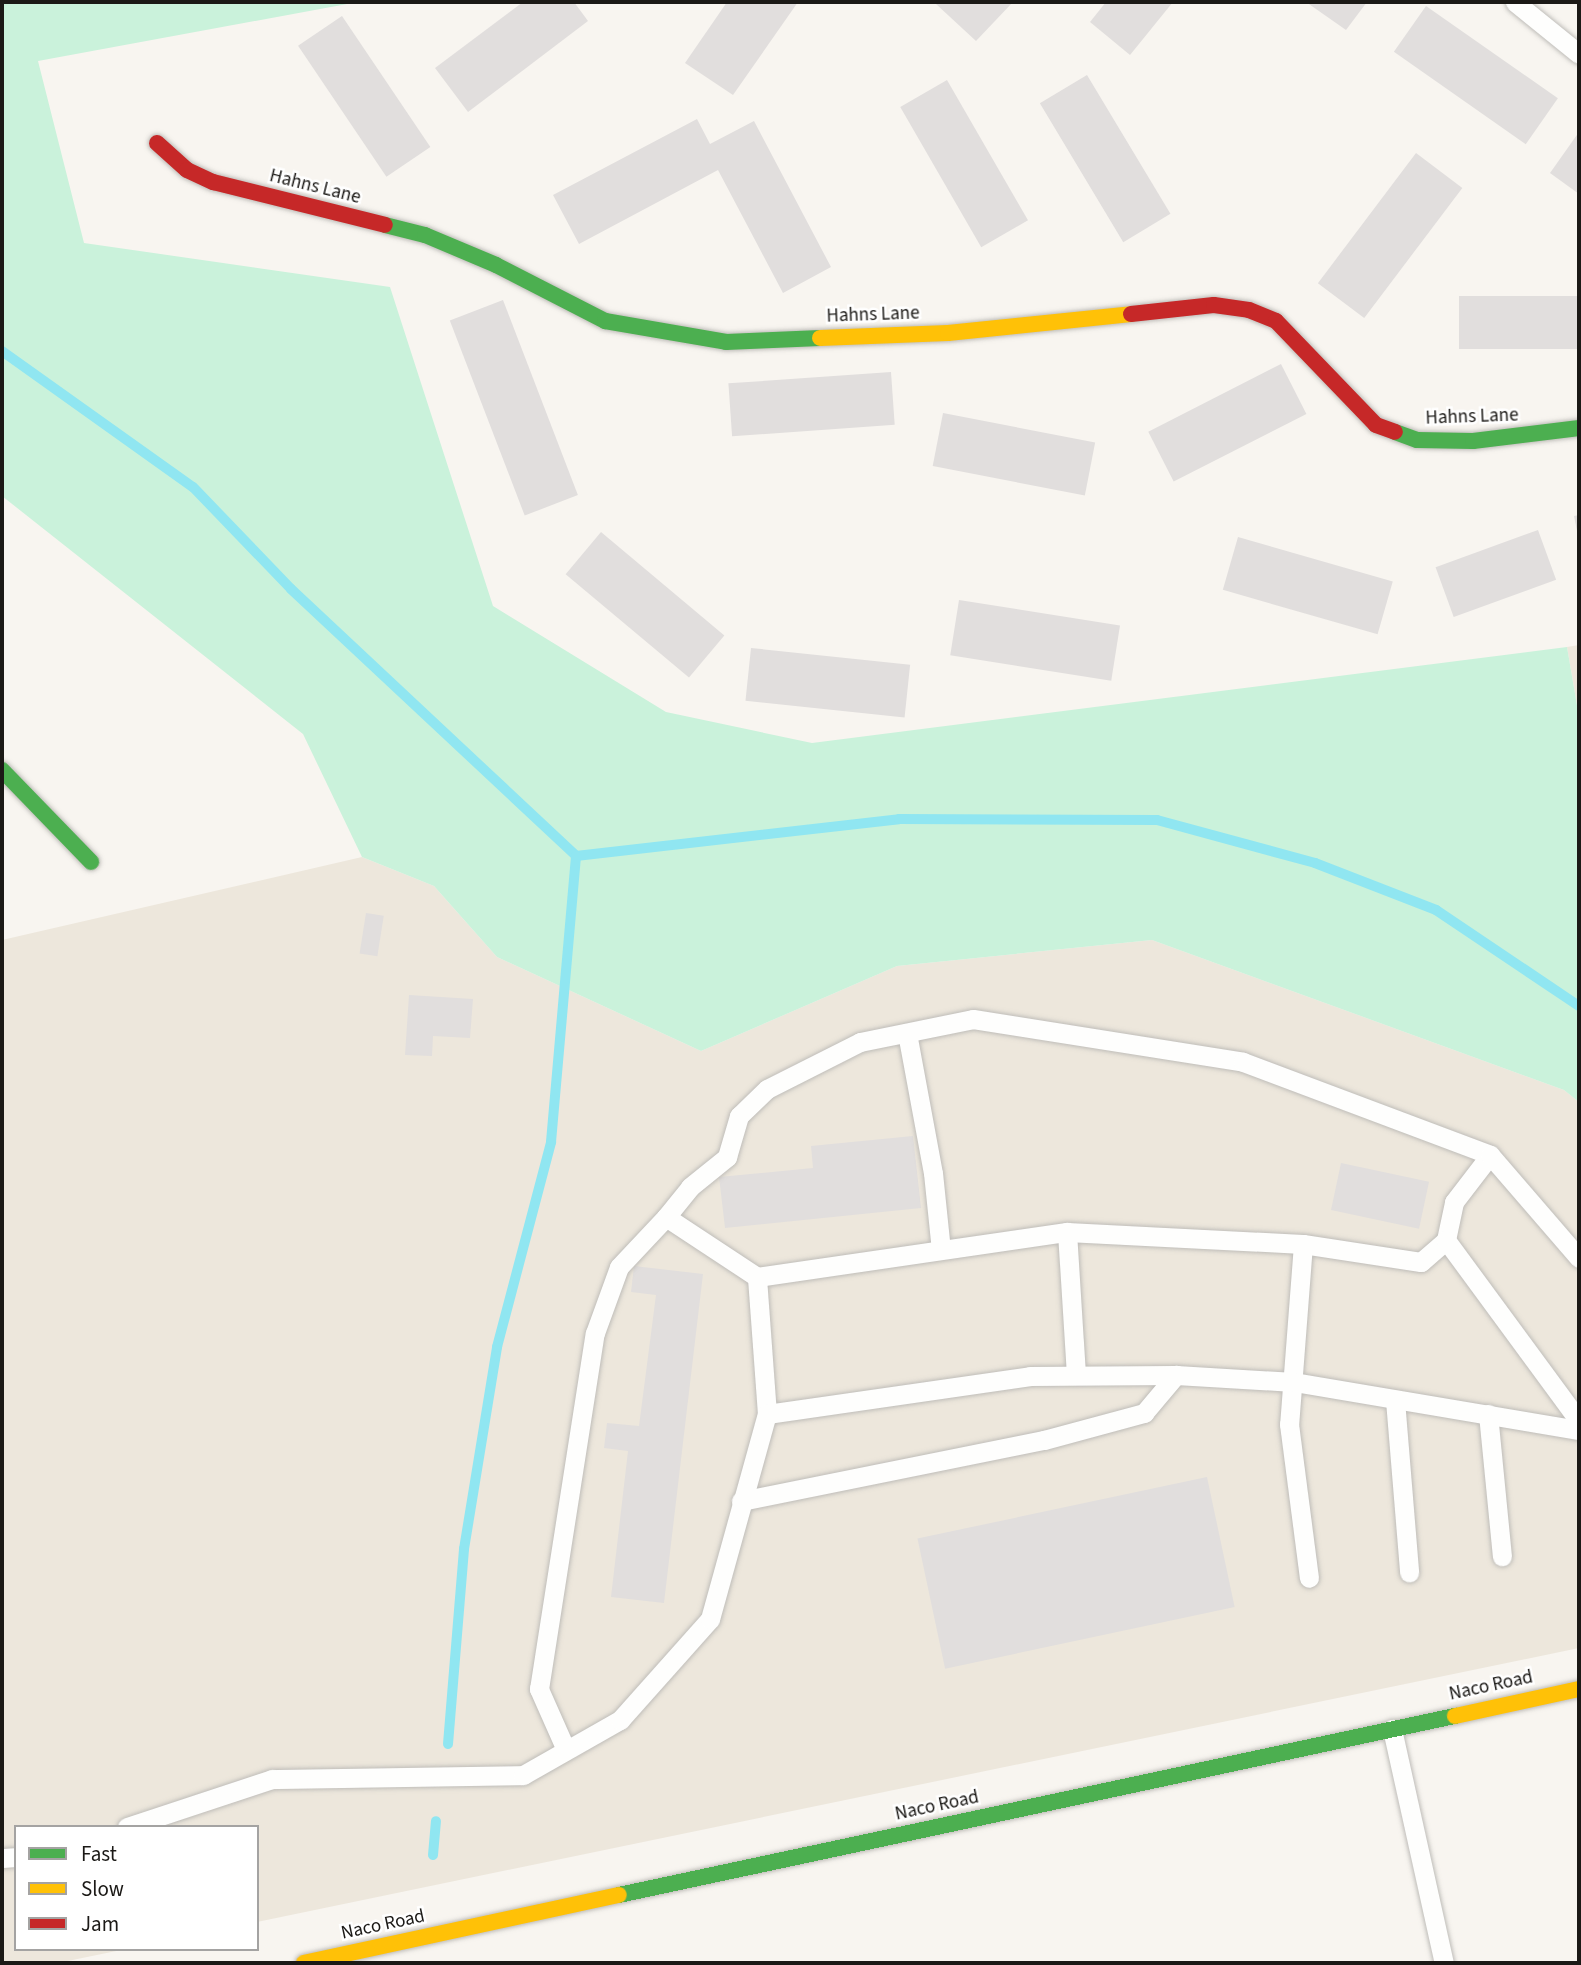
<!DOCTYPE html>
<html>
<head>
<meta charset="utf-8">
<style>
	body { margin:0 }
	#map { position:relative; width:1581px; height:1965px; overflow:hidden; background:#f8f5f0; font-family:"Source Sans 3",sans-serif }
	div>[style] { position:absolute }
	.built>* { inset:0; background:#ede7dc }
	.green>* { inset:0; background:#caf2db }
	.stream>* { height:10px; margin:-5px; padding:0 5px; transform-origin:5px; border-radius:5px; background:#90e6f1 }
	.building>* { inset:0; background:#e1dedd; transform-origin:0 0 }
	.roads { filter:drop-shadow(0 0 2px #bfbdb9) drop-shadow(0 0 2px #bfbdb9) }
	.lane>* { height:19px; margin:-9.5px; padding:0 9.5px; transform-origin:9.5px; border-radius:9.5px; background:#fefefd }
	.fast>* { height:16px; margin:-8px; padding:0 8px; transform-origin:8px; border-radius:8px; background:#4caf50 }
	.slow>* { height:16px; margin:-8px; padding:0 8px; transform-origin:8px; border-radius:8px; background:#ffc107 }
	.jam>* { height:16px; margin:-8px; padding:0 8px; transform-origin:8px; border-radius:8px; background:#c62828 }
	span { translate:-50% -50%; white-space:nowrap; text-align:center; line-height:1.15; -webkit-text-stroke:5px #fff; paint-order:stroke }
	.street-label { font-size:19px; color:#1b1916 }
	.frame { position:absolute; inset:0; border:4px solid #1b1916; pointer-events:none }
	.legend { position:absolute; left:14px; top:1825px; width:245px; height:126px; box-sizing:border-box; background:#fff; border:2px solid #a4a3a2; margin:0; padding:9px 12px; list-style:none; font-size:21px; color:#1b1916 }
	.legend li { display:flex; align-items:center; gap:14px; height:35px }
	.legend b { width:35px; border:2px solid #a4a3a2 }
</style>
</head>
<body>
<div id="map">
	<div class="built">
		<div style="clip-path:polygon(1579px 645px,1579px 717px,1567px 647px)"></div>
		<div style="clip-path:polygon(362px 857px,434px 886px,497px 957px,701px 1051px,897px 966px,1152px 940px,1564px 1090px,1579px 1102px,1579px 1648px,257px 1922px,257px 1827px,16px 1827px,16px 1949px,126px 1949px,58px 1963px,2px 1963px,2px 940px)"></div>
	</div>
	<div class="green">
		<div style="clip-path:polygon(2px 2px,358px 2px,38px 61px,84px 243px,390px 287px,493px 606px,666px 712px,812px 743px,1567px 647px,1579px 717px,1579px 1102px,1564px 1090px,1152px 940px,897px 966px,701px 1051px,497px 957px,434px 886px,362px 857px,303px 734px,2px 496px)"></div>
	</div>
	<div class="stream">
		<div style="left:2px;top:351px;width:234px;rotate:35.5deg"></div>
		<div style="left:193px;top:487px;width:141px;rotate:46.1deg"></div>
		<div style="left:291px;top:589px;width:391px;rotate:43.1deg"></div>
		<div style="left:576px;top:856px;width:325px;rotate:-6.5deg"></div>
		<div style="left:899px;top:819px;width:258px;rotate:0.2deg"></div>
		<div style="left:1157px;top:820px;width:164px;rotate:15.2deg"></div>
		<div style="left:1315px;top:863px;width:130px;rotate:21.2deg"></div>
		<div style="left:1436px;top:910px;width:172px;rotate:33.9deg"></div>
		<div style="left:448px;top:1744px;width:196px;rotate:-85.3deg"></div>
		<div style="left:464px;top:1549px;width:205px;rotate:-80.7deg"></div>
		<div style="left:497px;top:1347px;width:212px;rotate:-75.2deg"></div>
		<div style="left:551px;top:1142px;width:287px;rotate:-85deg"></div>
		<div style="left:433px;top:1855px;width:34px;rotate:-85deg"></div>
	</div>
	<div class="building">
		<div style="clip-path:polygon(523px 2px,574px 2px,588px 21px,468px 112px,435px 68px)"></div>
		<div style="clip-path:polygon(727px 2px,798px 2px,733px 95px,685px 63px)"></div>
		<div style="clip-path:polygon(939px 2px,1013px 2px,976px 41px,936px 4px)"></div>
		<div style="clip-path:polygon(1106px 2px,1173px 2px,1130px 55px,1090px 22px)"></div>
		<div style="clip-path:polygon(1306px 2px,1367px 2px,1346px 30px)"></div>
		<div style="left:1426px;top:6px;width:161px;height:56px;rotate:35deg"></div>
		<div style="left:342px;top:16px;width:158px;height:53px;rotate:56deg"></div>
		<div style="left:1087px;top:75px;width:162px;height:55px;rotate:59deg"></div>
		<div style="left:947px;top:80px;width:162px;height:54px;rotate:60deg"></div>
		<div style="clip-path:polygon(697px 119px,710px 144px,754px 121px,831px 267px,783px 293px,718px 170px,579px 244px,553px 195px)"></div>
		<div style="clip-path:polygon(1579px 132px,1579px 194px,1550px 173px)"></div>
		<div style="left:1416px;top:153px;width:58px;height:163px;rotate:37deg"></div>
		<div style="left:1579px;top:296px;width:53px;height:120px;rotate:90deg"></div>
		<div style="left:503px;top:300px;width:209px;height:57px;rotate:69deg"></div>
		<div style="left:1281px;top:364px;width:56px;height:149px;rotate:63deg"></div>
		<div style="left:891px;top:372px;width:53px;height:163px;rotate:86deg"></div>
		<div style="left:943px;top:413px;width:155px;height:54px;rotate:11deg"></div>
		<div style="clip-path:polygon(1579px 515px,1579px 536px,1578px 536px,1574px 516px)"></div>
		<div style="left:1538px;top:530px;width:53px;height:109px;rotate:70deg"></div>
		<div style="left:601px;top:532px;width:161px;height:55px;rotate:40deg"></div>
		<div style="left:1238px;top:537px;width:161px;height:55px;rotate:16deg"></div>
		<div style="left:959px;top:600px;width:163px;height:56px;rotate:9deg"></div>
		<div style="left:751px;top:648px;width:160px;height:53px;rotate:6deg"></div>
		<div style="left:366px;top:913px;width:18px;height:41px;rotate:9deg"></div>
		<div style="clip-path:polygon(409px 995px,473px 999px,470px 1038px,433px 1036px,432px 1056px,405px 1055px)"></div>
		<div style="clip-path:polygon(913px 1136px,921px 1208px,725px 1228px,719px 1177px,813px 1168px,811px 1146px)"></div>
		<div style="left:1341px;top:1163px;width:90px;height:48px;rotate:12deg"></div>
		<div style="clip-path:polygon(634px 1266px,703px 1274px,664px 1603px,611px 1597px,628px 1451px,604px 1448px,607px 1423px,639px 1426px,656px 1295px,631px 1292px)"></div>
		<div style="left:1207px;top:1477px;width:133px;height:296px;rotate:78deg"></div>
	</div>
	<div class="roads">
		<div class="lane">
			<div style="left:1515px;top:2px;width:82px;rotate:39.1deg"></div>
			<div style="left:907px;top:1033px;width:142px;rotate:79.5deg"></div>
			<div style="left:933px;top:1173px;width:77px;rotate:84.1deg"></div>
			<div style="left:1067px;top:1232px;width:142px;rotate:86.4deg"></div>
			<div style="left:1446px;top:1240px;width:39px;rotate:-78deg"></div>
			<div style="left:1454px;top:1202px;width:59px;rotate:-52.5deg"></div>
			<div style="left:1303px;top:1244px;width:119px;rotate:8.7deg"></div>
			<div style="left:1421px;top:1262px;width:33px;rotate:-41deg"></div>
			<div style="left:1446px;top:1240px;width:225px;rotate:53.7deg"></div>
			<div style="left:757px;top:1277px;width:109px;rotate:-146.6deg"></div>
			<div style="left:666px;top:1217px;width:38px;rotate:-51deg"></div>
			<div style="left:690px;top:1187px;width:48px;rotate:-39deg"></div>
			<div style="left:727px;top:1157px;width:43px;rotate:-73.7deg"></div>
			<div style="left:739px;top:1116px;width:39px;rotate:-44deg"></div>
			<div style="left:767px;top:1089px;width:104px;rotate:-26.8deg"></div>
			<div style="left:860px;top:1042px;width:115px;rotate:-11.5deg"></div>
			<div style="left:973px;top:1019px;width:273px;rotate:9deg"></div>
			<div style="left:1243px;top:1062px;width:264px;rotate:20.6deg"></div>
			<div style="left:1490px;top:1155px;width:136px;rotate:49.2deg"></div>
			<div style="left:1395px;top:1400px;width:173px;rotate:85.3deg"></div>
			<div style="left:767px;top:1414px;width:137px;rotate:-94.2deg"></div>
			<div style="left:757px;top:1277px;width:313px;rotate:-8.3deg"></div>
			<div style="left:1067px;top:1232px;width:236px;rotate:2.9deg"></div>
			<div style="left:1303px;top:1244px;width:181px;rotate:94.4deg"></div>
			<div style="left:1289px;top:1424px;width:155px;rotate:82.6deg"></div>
			<div style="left:1488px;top:1414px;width:143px;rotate:84.4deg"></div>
			<div style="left:741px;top:1501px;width:309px;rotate:-11.4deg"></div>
			<div style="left:1044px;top:1440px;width:104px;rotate:-15.1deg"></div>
			<div style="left:1144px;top:1413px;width:50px;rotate:-49.9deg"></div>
			<div style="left:1392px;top:1729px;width:240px;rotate:77.5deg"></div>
			<div style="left:566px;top:1750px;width:67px;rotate:-113.9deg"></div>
			<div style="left:539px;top:1689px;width:360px;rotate:-81.1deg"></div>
			<div style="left:595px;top:1333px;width:70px;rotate:-70deg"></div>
			<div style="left:619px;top:1267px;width:69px;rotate:-46.8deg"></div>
			<div style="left:127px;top:1827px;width:153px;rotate:-18.3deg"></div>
			<div style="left:272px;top:1779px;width:251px;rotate:-0.9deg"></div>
			<div style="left:523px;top:1775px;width:112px;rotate:-29.6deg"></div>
			<div style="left:620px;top:1720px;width:135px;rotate:-48.3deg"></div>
			<div style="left:710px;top:1619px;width:213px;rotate:-74.5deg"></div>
			<div style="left:767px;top:1414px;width:266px;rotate:-8.2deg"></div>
			<div style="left:1030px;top:1376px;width:146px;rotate:-0.4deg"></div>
			<div style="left:1176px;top:1375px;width:118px;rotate:3.4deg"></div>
			<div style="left:1294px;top:1382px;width:289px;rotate:9.6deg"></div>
			<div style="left:2px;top:1858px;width:14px;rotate:-4deg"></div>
		</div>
		<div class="fast">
			<div style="left:385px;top:225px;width:41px;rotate:14deg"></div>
			<div style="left:425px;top:235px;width:77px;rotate:22.9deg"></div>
			<div style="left:496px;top:265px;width:123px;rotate:27.2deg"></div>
			<div style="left:605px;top:321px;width:123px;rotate:9.8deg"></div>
			<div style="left:726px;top:342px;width:94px;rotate:-2.4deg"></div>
			<div style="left:1395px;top:432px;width:23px;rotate:20deg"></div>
			<div style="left:1417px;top:440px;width:56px;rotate:1deg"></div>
			<div style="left:1473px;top:441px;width:107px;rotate:-7deg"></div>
			<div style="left:2px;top:770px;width:128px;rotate:45.9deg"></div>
			<div style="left:619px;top:1895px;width:855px;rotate:-12.09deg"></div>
		</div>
		<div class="slow">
			<div style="left:820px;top:338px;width:128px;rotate:-2.2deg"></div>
			<div style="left:948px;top:333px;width:184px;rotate:-5.9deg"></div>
			<div style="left:1455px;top:1716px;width:127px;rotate:-12.3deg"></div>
			<div style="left:304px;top:1963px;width:322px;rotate:-12.2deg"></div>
		</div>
		<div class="jam">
			<div style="left:157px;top:143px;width:40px;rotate:42deg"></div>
			<div style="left:187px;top:170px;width:29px;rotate:25deg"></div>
			<div style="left:213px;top:182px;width:177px;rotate:14deg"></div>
			<div style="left:1131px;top:314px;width:83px;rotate:-6.2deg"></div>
			<div style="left:1214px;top:305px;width:35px;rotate:8deg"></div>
			<div style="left:1249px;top:310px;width:29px;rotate:22deg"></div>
			<div style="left:1276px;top:321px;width:144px;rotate:46.1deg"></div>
			<div style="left:1376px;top:425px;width:20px;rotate:20deg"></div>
		</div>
	</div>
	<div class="street-label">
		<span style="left:315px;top:187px;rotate:14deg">Hahns Lane</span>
		<span style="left:873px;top:315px;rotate:-2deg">Hahns Lane</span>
		<span style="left:1472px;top:417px;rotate:-2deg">Hahns Lane</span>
		<span style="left:1491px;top:1686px;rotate:-12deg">Naco Road</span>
		<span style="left:937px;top:1806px;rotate:-12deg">Naco Road</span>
		<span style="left:383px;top:1925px;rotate:-12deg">Naco Road</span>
	</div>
	<div class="frame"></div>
	<ul class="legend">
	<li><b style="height:9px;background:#4caf50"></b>Fast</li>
	<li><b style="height:9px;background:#ffc107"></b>Slow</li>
	<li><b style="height:9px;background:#c62828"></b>Jam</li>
	</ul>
</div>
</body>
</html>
